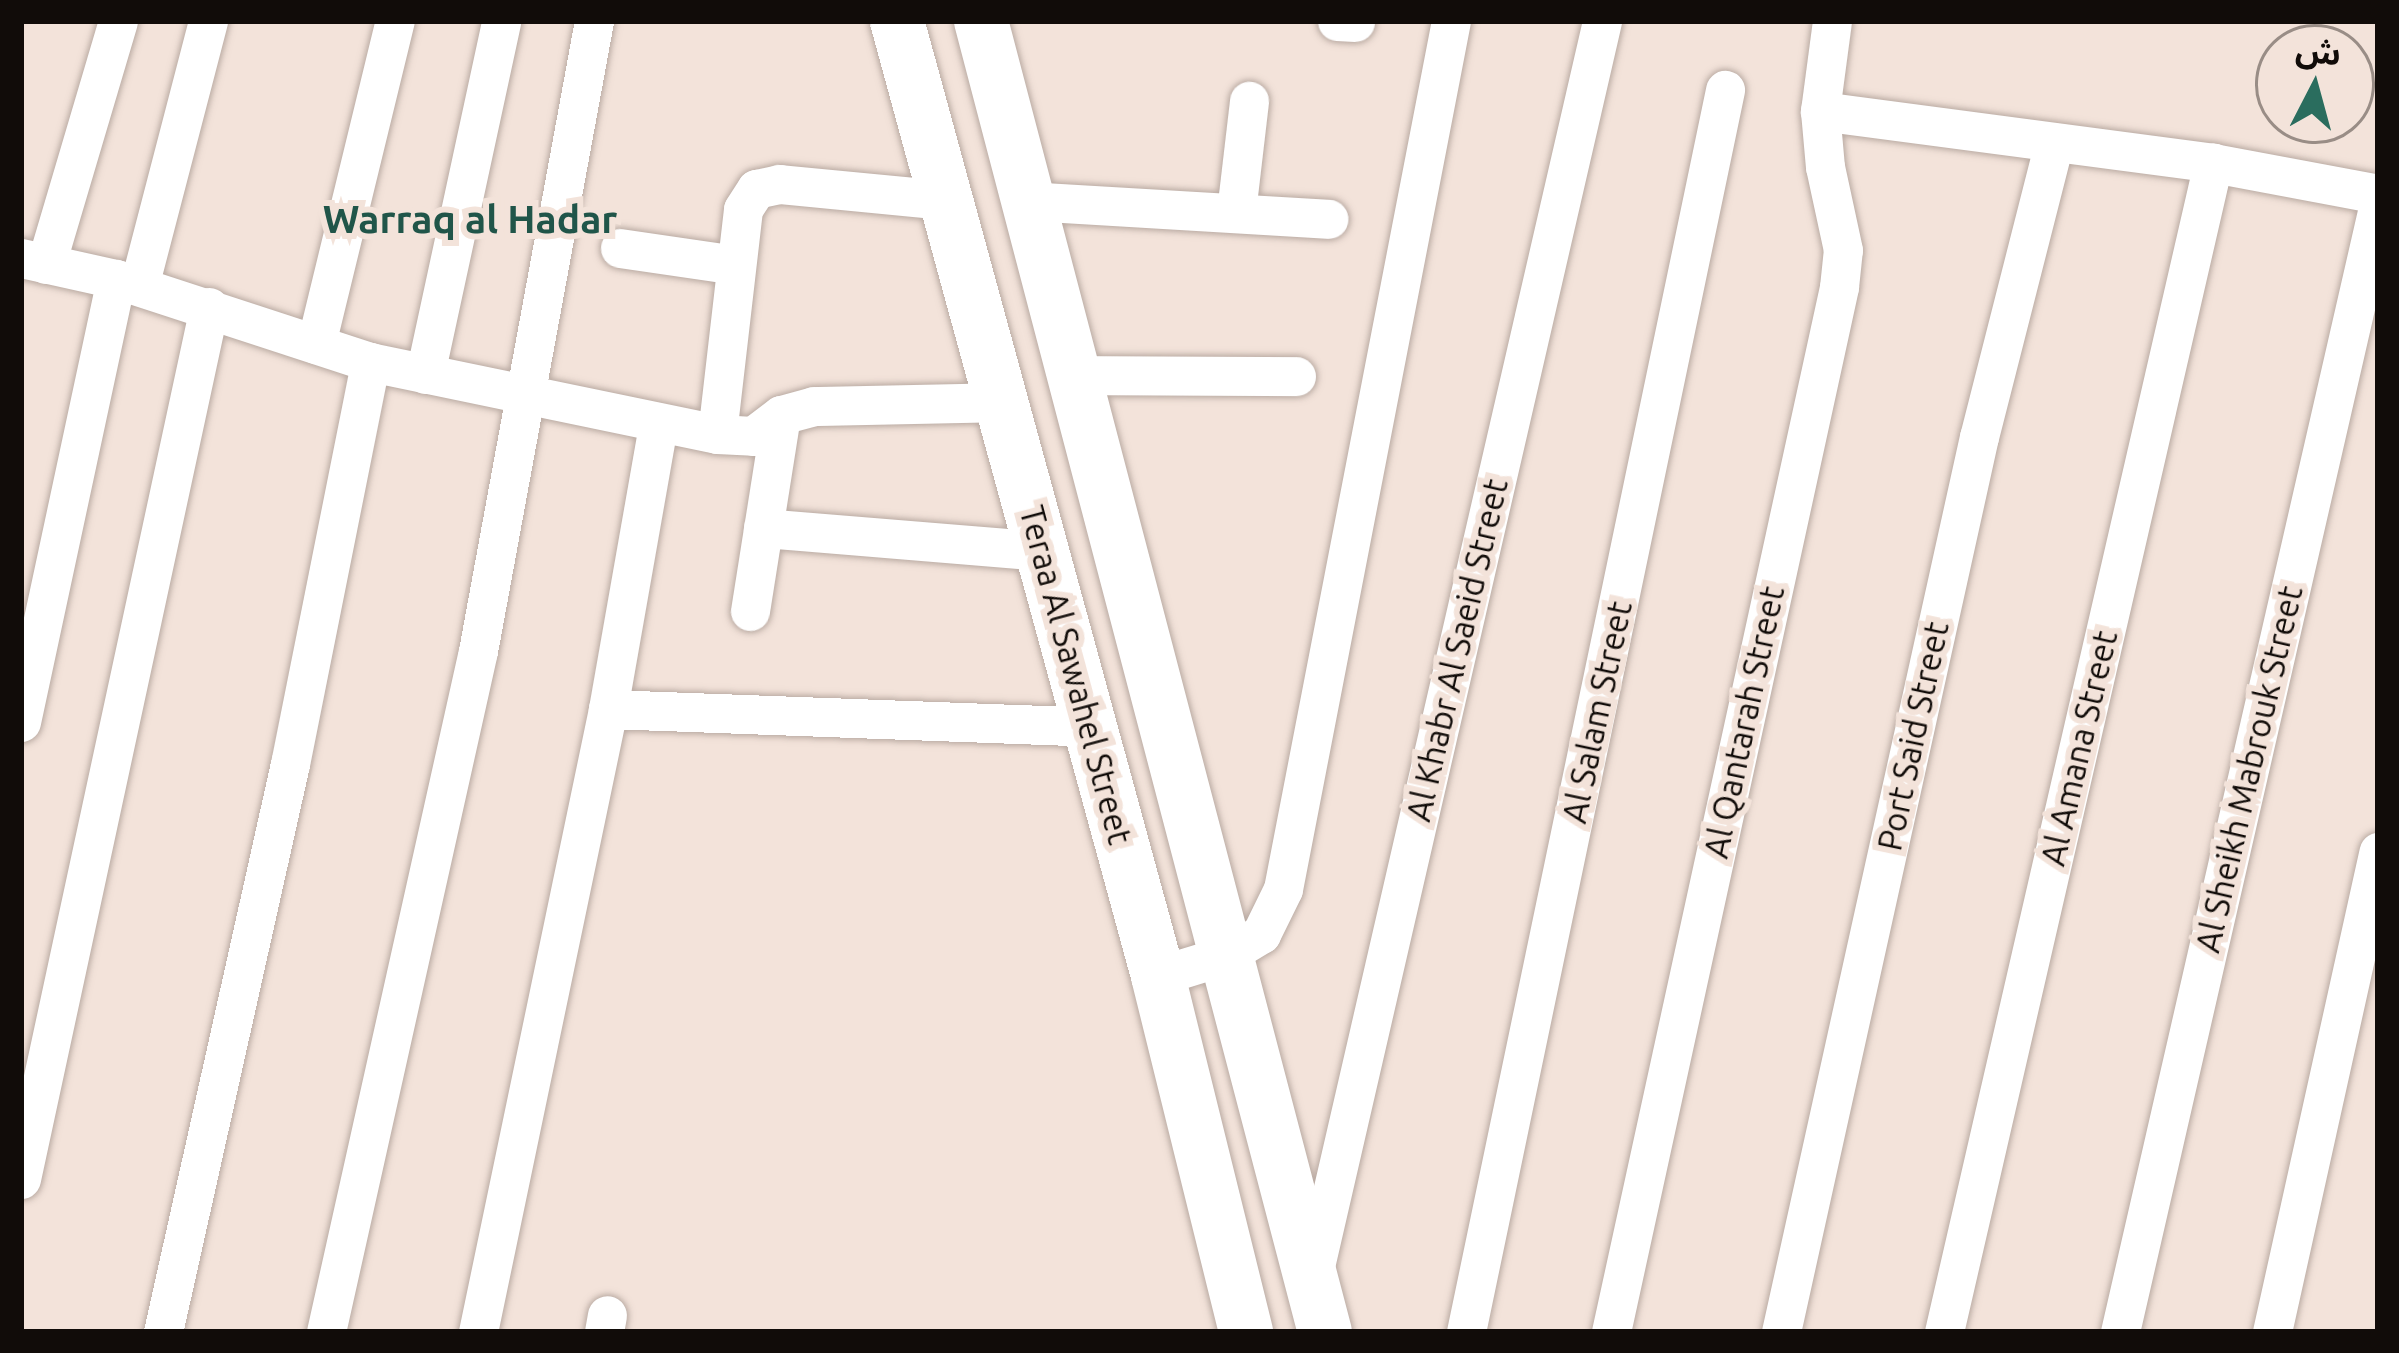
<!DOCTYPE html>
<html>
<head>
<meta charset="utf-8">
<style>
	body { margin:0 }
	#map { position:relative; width:2399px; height:1353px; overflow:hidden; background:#f3e3da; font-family:Ubuntu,"Noto Sans Arabic",sans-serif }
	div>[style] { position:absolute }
	.roads { filter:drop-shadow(0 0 3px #baaba3) drop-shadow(0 0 3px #baaba3) }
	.street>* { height:39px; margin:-19.5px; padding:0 19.5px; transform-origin:19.5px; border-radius:19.5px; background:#fff }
	.secondary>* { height:54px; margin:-27px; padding:0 27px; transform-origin:27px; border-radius:27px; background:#fff }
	span { translate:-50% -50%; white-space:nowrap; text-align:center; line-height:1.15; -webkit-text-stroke:12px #f3e3da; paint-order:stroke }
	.street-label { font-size:33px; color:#110c09 }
	.quarter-label { font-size:39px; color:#205549; font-weight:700 }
	.frame { position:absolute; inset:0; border:24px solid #110c09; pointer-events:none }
	.north { position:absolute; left:2255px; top:24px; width:120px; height:120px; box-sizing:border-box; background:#f3e3da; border:3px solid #998d86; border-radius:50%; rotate:6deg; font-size:33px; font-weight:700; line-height:48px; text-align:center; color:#110c09 }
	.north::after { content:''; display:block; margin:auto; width:42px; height:54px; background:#2a6d5e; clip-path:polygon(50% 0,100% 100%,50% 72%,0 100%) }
</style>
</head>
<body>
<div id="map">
	<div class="roads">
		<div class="street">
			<div style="left:1337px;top:21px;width:18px;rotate:3deg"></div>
			<div style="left:1832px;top:21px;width:91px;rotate:97.6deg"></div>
			<div style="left:1820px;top:111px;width:396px;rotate:7.5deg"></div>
			<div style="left:2213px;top:163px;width:168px;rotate:10.6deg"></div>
			<div style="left:1028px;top:201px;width:301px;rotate:3.4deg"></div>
			<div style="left:1236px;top:212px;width:112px;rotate:-83.3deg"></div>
			<div style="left:620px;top:248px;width:117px;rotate:8.3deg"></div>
			<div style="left:21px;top:258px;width:97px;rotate:12.5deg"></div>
			<div style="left:116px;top:279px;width:267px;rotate:18.1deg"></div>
			<div style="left:370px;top:362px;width:354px;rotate:11.7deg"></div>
			<div style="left:717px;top:434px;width:36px;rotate:3deg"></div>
			<div style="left:753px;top:436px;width:35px;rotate:-37deg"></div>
			<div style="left:781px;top:415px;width:34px;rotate:-15deg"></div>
			<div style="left:814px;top:406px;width:187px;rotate:-1.2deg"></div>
			<div style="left:46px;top:264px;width:253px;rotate:-73.5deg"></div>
			<div style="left:139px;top:286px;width:274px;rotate:-75.4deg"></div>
			<div style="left:316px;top:344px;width:333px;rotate:-76.3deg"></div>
			<div style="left:425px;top:374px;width:361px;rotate:-77.8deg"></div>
			<div style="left:1074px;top:375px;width:222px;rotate:0.3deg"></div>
			<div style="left:717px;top:434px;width:226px;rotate:-83.4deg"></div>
			<div style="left:743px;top:209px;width:24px;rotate:-57deg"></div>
			<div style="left:756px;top:189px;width:24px;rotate:-12deg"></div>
			<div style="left:779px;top:184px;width:168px;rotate:5.5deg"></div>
			<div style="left:763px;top:528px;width:280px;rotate:4.7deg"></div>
			<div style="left:750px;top:611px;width:198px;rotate:-81deg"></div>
			<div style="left:608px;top:709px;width:482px;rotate:2.1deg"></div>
			<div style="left:21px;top:722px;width:453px;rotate:-77.9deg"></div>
			<div style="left:1158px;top:976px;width:71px;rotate:-17.2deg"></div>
			<div style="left:1226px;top:955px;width:41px;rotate:-31deg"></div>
			<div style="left:1261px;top:934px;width:50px;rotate:-63.9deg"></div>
			<div style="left:1283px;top:889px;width:884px;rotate:-79.05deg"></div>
			<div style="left:21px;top:1179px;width:892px;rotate:-77.83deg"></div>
			<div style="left:1313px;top:1275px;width:1287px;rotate:-77.02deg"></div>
			<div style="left:163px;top:1332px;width:582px;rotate:-77.4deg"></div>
			<div style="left:290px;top:764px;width:410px;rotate:-78.7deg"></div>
			<div style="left:326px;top:1332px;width:698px;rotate:-77.42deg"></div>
			<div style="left:478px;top:651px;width:641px;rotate:-79.57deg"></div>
			<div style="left:478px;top:1332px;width:636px;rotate:-78.21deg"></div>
			<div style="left:608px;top:709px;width:288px;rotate:-80deg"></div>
			<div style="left:604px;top:1332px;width:17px;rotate:-80deg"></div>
			<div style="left:1466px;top:1332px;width:1269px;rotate:-78.22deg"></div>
			<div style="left:1611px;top:1332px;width:1070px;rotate:-77.69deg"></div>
			<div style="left:1839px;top:287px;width:37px;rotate:-84deg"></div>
			<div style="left:1843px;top:250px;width:85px;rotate:-102.2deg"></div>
			<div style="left:1825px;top:167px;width:56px;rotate:-95.1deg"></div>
			<div style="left:1781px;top:1332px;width:917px;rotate:-77.53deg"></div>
			<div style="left:1979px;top:437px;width:304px;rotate:-75.7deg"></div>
			<div style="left:1944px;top:1332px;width:1200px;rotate:-77.04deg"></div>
			<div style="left:2120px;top:1332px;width:1154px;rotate:-77.08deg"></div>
			<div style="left:2272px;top:1332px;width:492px;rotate:-77.5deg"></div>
		</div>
		<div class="secondary">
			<div style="left:897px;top:21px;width:990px;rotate:74.71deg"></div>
			<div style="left:1158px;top:976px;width:367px;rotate:76.1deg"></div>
			<div style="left:981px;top:21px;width:1355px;rotate:75.3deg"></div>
		</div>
	</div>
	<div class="street-label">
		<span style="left:1457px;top:650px;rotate:-77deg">Al Khabr Al Saeid Street</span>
		<span style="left:1076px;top:675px;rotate:75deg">Teraa Al Sawahel Street</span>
		<span style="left:1597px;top:712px;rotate:-78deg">Al Salam Street</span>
		<span style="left:1744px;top:722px;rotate:-78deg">Al Qantarah Street</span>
		<span style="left:1913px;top:736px;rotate:-78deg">Port Said Street</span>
		<span style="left:2079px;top:748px;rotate:-77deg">Al Amana Street</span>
		<span style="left:2249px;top:769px;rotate:-77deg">Al Sheikh Mabrouk Street</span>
	</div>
	<div class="quarter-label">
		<span style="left:470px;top:219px">Warraq al Hadar</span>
	</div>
	<div class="frame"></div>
	<div class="north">ش</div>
</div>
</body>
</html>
